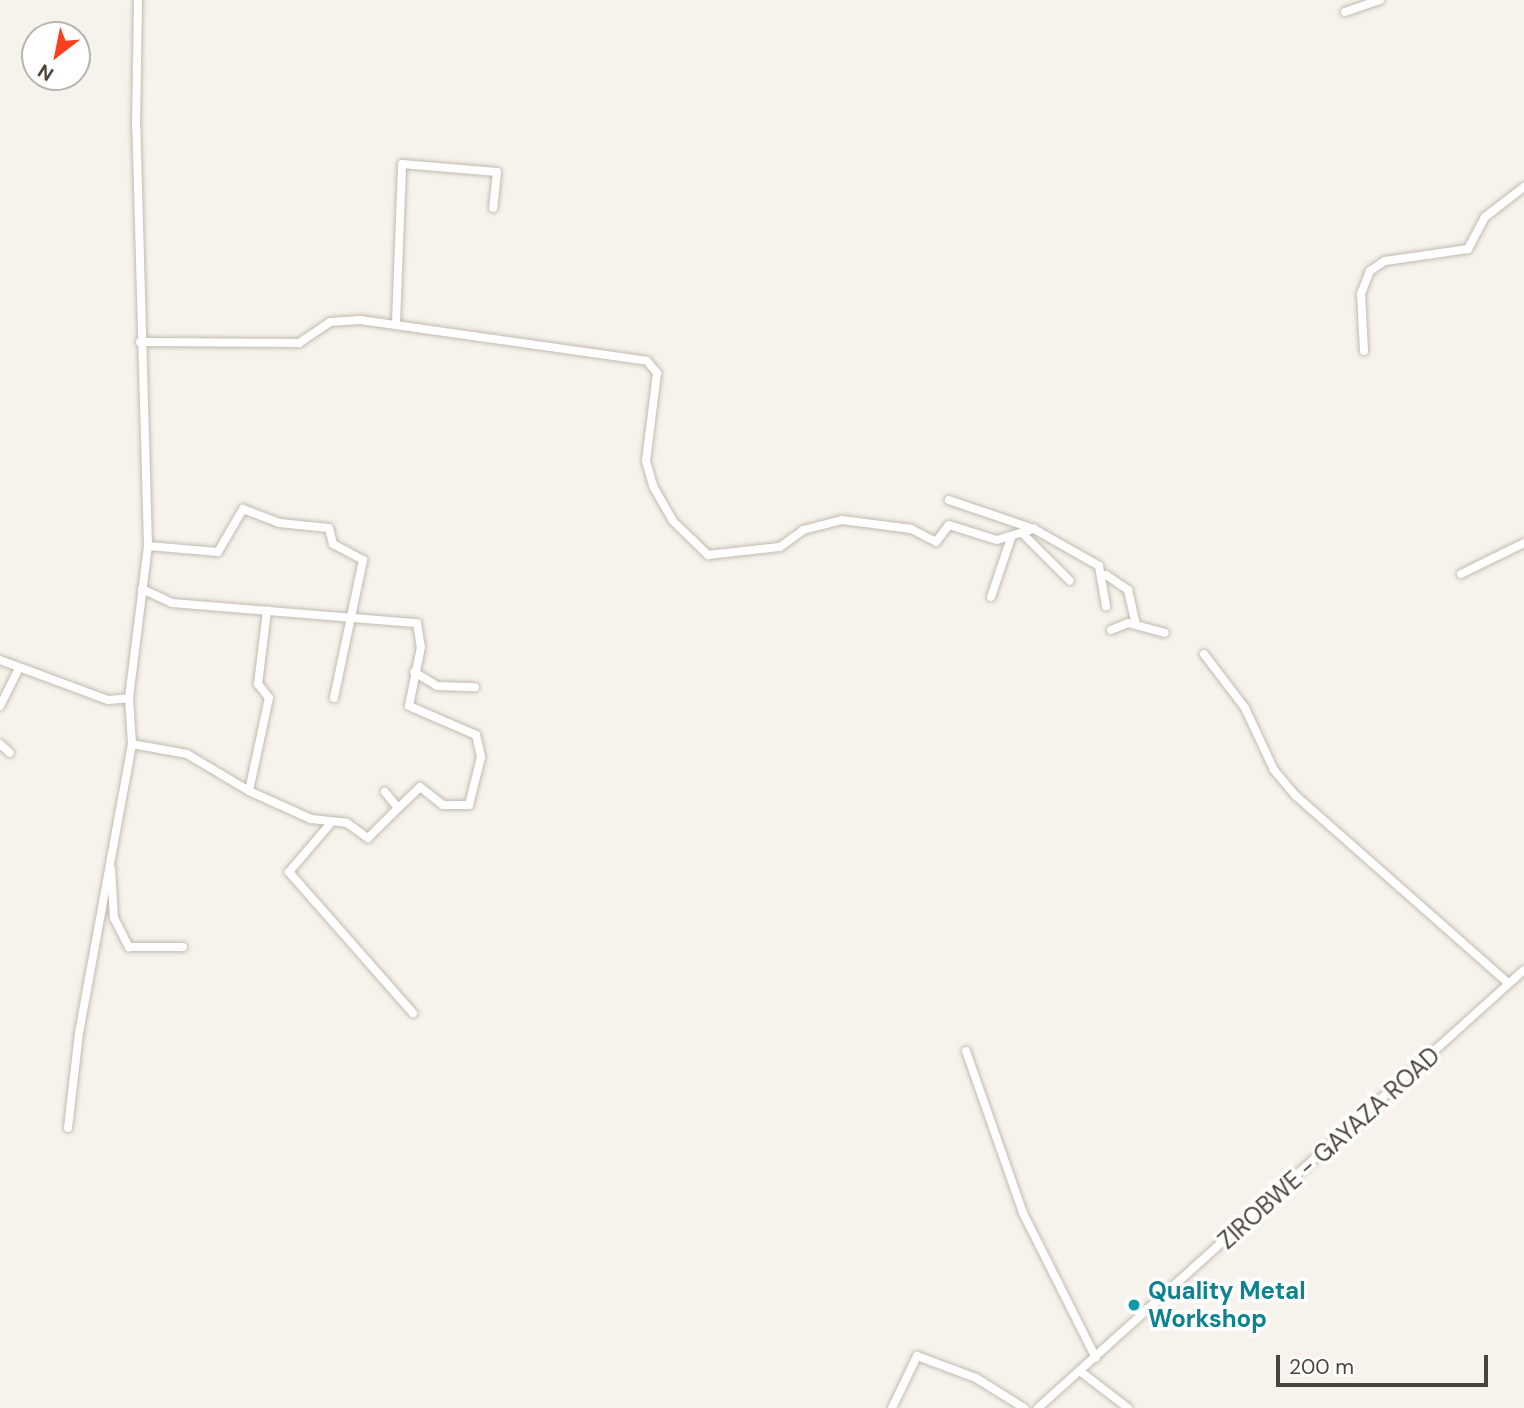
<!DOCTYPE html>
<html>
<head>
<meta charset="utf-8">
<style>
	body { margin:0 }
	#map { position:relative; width:1524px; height:1408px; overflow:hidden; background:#f6f3ec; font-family:"DM Sans",sans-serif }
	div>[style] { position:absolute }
	.roads { filter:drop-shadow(0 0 2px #c2bbae) drop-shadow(0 0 2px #c2bbae) }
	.minor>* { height:8px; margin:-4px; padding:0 4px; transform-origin:4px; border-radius:4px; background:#fff }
	.dots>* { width:19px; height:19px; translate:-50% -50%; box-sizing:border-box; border:4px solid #fff; border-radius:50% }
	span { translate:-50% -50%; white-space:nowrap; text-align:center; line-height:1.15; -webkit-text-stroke:7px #fff; paint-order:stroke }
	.street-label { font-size:24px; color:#4b4439 }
	.culture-label { font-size:24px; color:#0d838f; font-weight:700 }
	.left { translate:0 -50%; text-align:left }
	.north { position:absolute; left:21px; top:21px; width:70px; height:70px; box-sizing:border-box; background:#fff; border:2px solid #b7b4b0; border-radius:50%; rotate:212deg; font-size:19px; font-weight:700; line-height:28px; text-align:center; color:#4b4439 }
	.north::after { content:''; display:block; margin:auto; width:24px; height:32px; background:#fc3f1d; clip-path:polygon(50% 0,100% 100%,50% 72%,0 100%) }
	.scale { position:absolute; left:1276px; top:1355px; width:212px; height:32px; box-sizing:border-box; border:4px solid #4b4439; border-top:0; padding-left:9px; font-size:21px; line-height:24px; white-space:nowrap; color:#4b4439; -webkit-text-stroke:5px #fff; paint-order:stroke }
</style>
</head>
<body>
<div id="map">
	<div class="roads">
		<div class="minor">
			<div style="left:1345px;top:12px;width:37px;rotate:-19deg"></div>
			<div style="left:396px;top:323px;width:159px;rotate:-87.8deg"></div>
			<div style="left:402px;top:164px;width:95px;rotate:4.8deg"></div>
			<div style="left:497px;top:172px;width:36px;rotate:96deg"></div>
			<div style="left:140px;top:342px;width:159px;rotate:0.4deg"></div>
			<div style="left:299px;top:343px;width:37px;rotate:-34deg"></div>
			<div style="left:330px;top:322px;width:30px;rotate:-4deg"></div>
			<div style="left:360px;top:320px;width:290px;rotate:8.1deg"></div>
			<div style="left:647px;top:361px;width:16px;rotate:50deg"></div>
			<div style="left:657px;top:373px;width:89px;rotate:97.1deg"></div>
			<div style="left:646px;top:461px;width:26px;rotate:74deg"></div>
			<div style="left:653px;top:486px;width:40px;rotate:60.3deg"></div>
			<div style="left:673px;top:521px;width:49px;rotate:44.2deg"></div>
			<div style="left:708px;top:555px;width:72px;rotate:-6.3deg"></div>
			<div style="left:780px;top:547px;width:29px;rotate:-36deg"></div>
			<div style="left:803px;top:530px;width:40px;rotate:-14.4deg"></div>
			<div style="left:842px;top:520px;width:70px;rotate:7.4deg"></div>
			<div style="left:911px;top:529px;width:28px;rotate:27deg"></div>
			<div style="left:936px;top:542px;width:21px;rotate:-53deg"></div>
			<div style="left:949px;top:525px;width:50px;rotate:17.4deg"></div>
			<div style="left:997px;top:540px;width:39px;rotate:-17deg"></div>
			<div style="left:1034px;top:529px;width:90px;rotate:-161.2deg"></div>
			<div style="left:1364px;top:351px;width:57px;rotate:-93deg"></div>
			<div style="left:1361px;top:294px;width:25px;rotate:-69deg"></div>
			<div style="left:1370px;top:271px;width:18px;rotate:-34deg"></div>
			<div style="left:1385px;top:261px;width:84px;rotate:-8.2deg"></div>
			<div style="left:1468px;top:249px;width:36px;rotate:-62deg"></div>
			<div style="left:1485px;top:217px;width:49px;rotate:-37.6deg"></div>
			<div style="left:1034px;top:529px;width:75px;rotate:29.6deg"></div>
			<div style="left:1099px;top:566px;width:41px;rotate:80.1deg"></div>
			<div style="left:1023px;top:534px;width:66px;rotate:45deg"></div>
			<div style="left:148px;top:546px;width:70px;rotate:4.9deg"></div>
			<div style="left:218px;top:552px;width:50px;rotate:-59.8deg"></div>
			<div style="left:243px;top:509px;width:39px;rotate:21deg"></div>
			<div style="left:279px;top:523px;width:50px;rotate:5.7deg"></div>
			<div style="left:329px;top:528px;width:16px;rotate:76deg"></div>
			<div style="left:333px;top:544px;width:34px;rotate:28deg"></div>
			<div style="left:363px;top:560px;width:141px;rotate:101.9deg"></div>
			<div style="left:1461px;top:574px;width:70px;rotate:-26.2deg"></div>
			<div style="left:1106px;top:575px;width:27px;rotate:34deg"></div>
			<div style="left:1128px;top:590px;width:35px;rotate:77deg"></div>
			<div style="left:142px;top:589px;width:33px;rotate:25deg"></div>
			<div style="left:172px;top:603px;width:246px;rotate:4.7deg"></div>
			<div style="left:417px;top:623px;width:24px;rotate:81deg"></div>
			<div style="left:421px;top:647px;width:60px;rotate:101.5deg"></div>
			<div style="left:409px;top:706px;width:73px;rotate:23.4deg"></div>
			<div style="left:476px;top:735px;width:23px;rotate:77deg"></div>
			<div style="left:481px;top:757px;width:49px;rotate:104deg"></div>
			<div style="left:469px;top:805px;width:26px;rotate:180deg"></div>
			<div style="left:443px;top:805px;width:29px;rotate:-142deg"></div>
			<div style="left:420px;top:787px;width:30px;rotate:136deg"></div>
			<div style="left:991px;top:597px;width:62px;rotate:-71.3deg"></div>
			<div style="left:1111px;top:630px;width:18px;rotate:-22deg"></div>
			<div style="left:1128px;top:623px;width:38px;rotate:15deg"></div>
			<div style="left:1204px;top:654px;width:68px;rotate:52.8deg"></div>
			<div style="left:1245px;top:708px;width:68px;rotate:64.9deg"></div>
			<div style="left:1274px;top:770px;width:34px;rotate:50deg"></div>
			<div style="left:1296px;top:796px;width:283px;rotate:41.4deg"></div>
			<div style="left:0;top:660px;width:115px;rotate:20.3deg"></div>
			<div style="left:108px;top:700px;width:21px;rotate:-5deg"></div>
			<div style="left:414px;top:672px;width:27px;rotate:31deg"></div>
			<div style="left:437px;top:686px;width:38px;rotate:2deg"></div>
			<div style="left:0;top:706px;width:42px;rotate:-63.4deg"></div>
			<div style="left:0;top:744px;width:13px;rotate:42deg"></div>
			<div style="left:132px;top:744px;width:56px;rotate:10.3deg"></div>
			<div style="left:187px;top:754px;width:72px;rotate:30.8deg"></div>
			<div style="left:249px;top:791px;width:68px;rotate:24.3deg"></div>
			<div style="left:311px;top:819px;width:36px;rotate:6deg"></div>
			<div style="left:347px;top:823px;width:26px;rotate:36deg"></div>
			<div style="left:368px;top:838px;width:42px;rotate:-45deg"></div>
			<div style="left:398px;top:808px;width:21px;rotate:-129deg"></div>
			<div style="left:249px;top:791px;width:95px;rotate:-77.9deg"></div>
			<div style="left:269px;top:698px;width:18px;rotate:-128deg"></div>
			<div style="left:258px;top:684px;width:74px;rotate:-83deg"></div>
			<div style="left:330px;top:824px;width:63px;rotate:130.5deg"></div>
			<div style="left:289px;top:872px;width:188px;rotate:48.7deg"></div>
			<div style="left:111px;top:868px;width:50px;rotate:86.6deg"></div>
			<div style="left:114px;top:918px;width:33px;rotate:63deg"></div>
			<div style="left:129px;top:947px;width:54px"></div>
			<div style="left:966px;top:1051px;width:172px;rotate:70.6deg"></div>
			<div style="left:1023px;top:1213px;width:162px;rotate:63.3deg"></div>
			<div style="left:68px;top:1128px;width:96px;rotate:-83.4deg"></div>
			<div style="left:79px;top:1033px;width:294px;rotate:-79.6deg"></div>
			<div style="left:132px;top:744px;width:46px;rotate:-93.7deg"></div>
			<div style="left:129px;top:698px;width:153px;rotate:-82.9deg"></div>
			<div style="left:148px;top:546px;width:419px;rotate:-91.6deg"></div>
			<div style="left:136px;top:127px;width:127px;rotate:-89.1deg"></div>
			<div style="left:1081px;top:1372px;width:59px;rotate:37.5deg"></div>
			<div style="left:892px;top:1408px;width:58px;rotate:-64.3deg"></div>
			<div style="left:917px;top:1356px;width:63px;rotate:20.4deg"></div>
			<div style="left:976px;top:1378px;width:57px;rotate:32deg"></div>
			<div style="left:1038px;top:1408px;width:654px;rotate:-42.03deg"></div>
		</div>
	</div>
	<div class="dots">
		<div style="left:1134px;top:1305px;background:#0f9aa8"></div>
	</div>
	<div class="street-label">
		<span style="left:1329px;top:1148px;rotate:-42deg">ZIROBWE - GAYAZA ROAD</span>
	</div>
	<div class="culture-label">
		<span class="left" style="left:1148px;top:1305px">Quality Metal<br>Workshop</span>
	</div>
	<div class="north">N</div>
	<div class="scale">200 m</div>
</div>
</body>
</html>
